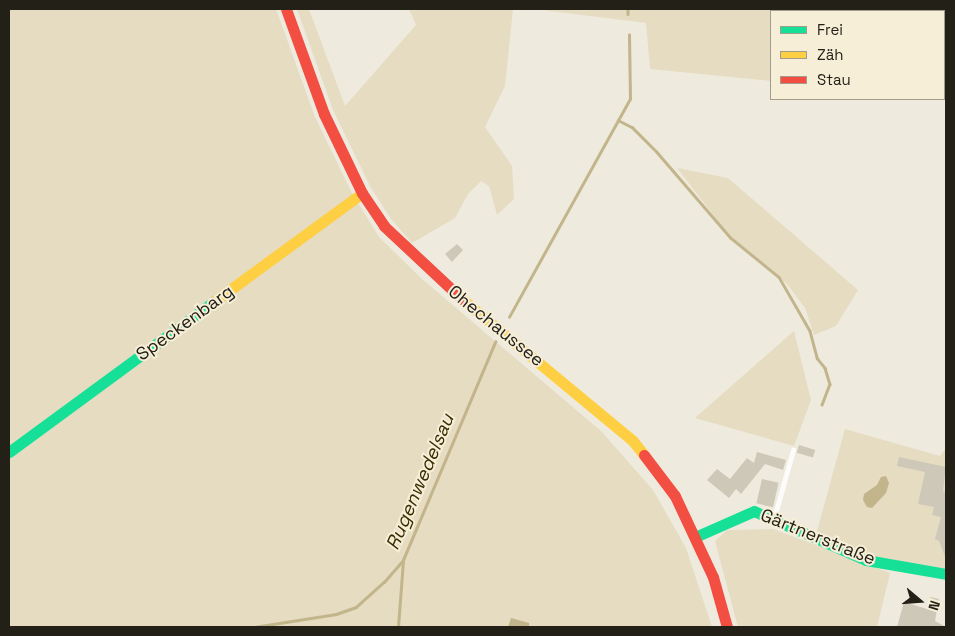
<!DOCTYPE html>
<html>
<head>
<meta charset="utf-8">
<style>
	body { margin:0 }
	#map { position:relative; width:955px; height:636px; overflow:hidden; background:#efeade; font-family:"Space Grotesk",sans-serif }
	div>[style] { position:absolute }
	.green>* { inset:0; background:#e5dcc1 }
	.water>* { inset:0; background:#c3b58b }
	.stream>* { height:2.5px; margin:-1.25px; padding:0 1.25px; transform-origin:1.25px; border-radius:1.25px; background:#c3b58b }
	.building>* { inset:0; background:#cdc8b8; transform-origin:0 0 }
	.lane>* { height:5px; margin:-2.5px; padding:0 2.5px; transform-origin:2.5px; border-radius:2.5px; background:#fdfcfa }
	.fast>* { height:11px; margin:-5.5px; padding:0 5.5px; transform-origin:5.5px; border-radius:5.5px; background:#16e098 }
	.slow>* { height:11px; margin:-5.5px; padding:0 5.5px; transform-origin:5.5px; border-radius:5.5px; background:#ffcf43 }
	.jam>* { height:11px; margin:-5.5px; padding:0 5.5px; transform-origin:5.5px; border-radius:5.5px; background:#f24e42 }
	span { translate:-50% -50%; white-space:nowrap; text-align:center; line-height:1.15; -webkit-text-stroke:4px #f6eed7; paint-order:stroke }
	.street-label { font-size:18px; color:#232018 }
	.water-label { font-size:19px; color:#392c00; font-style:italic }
	.frame { position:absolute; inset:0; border:10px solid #232018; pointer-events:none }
	.legend { position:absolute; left:770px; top:10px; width:175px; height:90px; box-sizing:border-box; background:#f6eed7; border:1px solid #a29c8b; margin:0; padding:6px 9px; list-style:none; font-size:15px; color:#232018 }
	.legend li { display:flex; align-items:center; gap:10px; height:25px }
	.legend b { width:25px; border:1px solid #a29c8b }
	.north { position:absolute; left:895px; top:576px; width:50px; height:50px; -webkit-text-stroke:4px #f6eed7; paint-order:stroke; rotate:108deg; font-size:14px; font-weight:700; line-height:20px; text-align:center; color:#232018 }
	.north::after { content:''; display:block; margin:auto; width:18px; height:22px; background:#232018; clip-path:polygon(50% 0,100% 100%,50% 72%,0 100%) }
</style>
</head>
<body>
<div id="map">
	<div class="green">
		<div style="clip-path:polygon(9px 9px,276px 9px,315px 117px,352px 193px,379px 237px,422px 279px,601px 431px,653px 490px,686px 548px,712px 627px,9px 627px)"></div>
		<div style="clip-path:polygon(297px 9px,309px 9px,345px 106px,416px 25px,409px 9px,513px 9px,505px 86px,485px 127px,512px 166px,514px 199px,497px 215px,489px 186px,481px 181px,468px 194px,455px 218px,412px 243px,391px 219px,371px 188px,333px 110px)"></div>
		<div style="clip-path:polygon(534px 9px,946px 9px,946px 49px,944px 11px,771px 11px,771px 81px,650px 69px,646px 23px)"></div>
		<div style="clip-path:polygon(677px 168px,728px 178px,858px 290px,836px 326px,814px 335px,805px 308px,787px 284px,728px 234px)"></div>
		<div style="clip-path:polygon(794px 331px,811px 400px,794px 446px,695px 418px)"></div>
		<div style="clip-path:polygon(845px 429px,940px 456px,946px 448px,946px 571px,870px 558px,816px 535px)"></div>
		<div style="clip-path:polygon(773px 529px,890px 573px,877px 627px,738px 627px,715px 541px,727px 530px)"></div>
	</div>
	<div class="water">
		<div style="clip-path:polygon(886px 476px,889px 483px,886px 493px,872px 508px,867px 507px,863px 500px,864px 494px,877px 485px,881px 477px)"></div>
		<div style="clip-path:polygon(511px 618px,529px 623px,529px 627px,508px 627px)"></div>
	</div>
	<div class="stream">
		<div style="left:628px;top:9px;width:5px;rotate:90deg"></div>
		<div style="left:618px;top:120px;width:16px;rotate:27deg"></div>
		<div style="left:632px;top:127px;width:35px;rotate:45deg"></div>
		<div style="left:657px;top:152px;width:113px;rotate:49.3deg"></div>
		<div style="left:731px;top:238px;width:62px;rotate:39.1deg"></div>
		<div style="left:779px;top:277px;width:62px;rotate:60.1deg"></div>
		<div style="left:810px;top:331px;width:28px;rotate:75deg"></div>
		<div style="left:817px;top:358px;width:13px;rotate:51deg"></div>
		<div style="left:825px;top:368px;width:17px;rotate:73deg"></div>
		<div style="left:830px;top:384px;width:22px;rotate:111deg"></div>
		<div style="left:509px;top:317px;width:249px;rotate:-61deg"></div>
		<div style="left:630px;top:99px;width:64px;rotate:-90.9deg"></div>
		<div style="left:254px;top:627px;width:83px;rotate:-9deg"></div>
		<div style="left:336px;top:614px;width:21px;rotate:-19deg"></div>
		<div style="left:356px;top:607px;width:38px;rotate:-42deg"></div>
		<div style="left:384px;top:582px;width:29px;rotate:-49deg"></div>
		<div style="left:403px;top:560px;width:237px;rotate:-67.1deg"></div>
		<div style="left:398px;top:627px;width:66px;rotate:-85.7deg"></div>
	</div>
	<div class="building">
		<div style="clip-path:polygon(457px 244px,463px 250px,452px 262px,445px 254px)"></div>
		<div style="left:799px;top:445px;width:17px;height:8px;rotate:17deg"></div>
		<div style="clip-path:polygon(757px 452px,786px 460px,783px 470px,765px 464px,741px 494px,736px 489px,729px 498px,707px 480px,717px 469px,730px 479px,747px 458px,754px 463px)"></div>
		<div style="clip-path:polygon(899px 457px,946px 467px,943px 491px,946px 492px,946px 559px,939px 541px,935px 539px,941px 517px,932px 515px,934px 507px,918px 504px,925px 472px,897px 466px)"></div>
		<div style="left:762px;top:479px;width:17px;height:25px;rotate:13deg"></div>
		<div style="clip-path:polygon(930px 597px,939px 599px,935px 621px,946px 627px,897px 627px,904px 602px,927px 609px)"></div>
	</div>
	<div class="lane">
		<div style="left:774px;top:518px;width:71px;rotate:-74.4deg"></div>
	</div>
	<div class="fast">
		<div style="left:9px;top:452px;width:257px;rotate:-36.3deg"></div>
		<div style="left:695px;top:537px;width:64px;rotate:-23.8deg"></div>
		<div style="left:754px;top:511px;width:122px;rotate:23.6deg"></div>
		<div style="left:866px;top:560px;width:81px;rotate:9.9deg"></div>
	</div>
	<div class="slow">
		<div style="left:462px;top:299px;width:222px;rotate:39.7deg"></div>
		<div style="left:633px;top:441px;width:18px;rotate:52deg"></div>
		<div style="left:216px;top:300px;width:181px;rotate:-36.2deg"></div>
	</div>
	<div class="jam">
		<div style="left:286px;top:9px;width:112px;rotate:70.1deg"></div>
		<div style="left:324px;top:114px;width:88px;rotate:64.3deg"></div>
		<div style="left:362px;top:193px;width:40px;rotate:56deg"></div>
		<div style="left:384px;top:226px;width:107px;rotate:43.1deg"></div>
		<div style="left:644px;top:455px;width:51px;rotate:52.9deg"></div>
		<div style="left:675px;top:496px;width:89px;rotate:64.9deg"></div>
		<div style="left:713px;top:577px;width:52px;rotate:74.4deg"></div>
	</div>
	<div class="street-label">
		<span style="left:185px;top:323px;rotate:-36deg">Speckenbarg</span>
		<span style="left:496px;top:326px;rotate:39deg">Ohechaussee</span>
		<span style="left:818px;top:537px;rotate:22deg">Gärtnerstraße</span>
	</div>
	<div class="water-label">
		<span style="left:420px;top:482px;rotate:-67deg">Rugenwedelsau</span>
	</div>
	<div class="frame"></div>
	<ul class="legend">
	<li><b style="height:6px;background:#16e098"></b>Frei</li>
	<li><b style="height:6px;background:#ffcf43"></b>Zäh</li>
	<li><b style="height:6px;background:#f24e42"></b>Stau</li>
	</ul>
	<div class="north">N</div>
</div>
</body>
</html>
